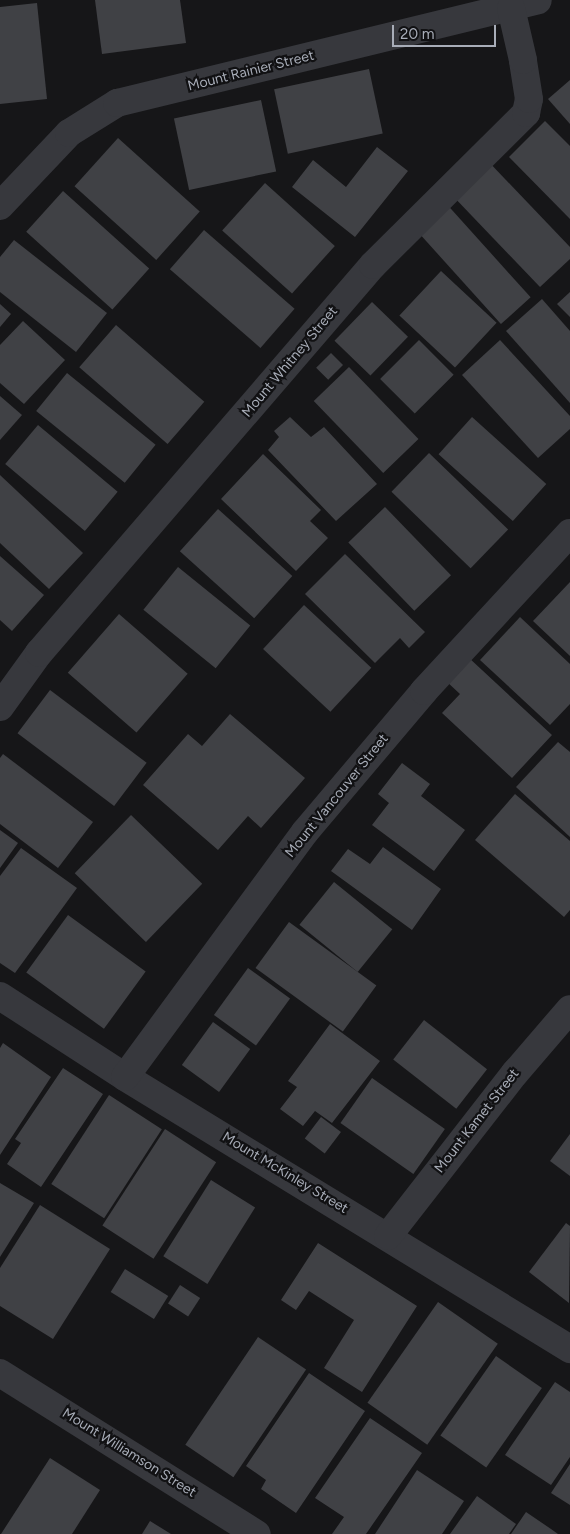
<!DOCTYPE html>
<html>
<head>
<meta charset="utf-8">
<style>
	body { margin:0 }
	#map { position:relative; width:570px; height:1534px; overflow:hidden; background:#161618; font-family:Figtree,sans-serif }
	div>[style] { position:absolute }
	.building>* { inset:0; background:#404145; transform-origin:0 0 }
	.minor>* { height:28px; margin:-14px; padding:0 14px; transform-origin:14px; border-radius:14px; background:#37383d }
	span { translate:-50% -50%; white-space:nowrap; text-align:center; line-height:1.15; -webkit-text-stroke:4.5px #111113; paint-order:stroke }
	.street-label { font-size:14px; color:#a8adb8 }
	.scale { position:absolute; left:392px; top:25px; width:104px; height:22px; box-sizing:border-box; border:2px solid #a8adb8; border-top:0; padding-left:6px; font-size:15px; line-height:18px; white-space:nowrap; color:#a8adb8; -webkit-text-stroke:4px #111113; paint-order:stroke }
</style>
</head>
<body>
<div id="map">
	<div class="building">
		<div style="clip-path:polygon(95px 0,180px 0,186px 43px,102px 54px)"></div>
		<div style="clip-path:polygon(37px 3px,47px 99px,0 104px,0 7px)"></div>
		<div style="left:369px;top:69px;width:66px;height:97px;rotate:78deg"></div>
		<div style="clip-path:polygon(570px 80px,570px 124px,548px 99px)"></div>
		<div style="left:261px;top:100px;width:73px;height:89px;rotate:78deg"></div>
		<div style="clip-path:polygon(545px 121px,570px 146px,570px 219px,509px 157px)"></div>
		<div style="left:118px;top:138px;width:110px;height:65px;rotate:42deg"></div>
		<div style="clip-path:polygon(377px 147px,408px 171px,355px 237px,292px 187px,313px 160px,346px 187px)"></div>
		<div style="clip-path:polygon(486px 159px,570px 247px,570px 259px,540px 287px,451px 194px)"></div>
		<div style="left:265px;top:183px;width:94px;height:64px;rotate:42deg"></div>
		<div style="left:63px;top:191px;width:116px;height:55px;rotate:42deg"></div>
		<div style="left:443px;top:200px;width:131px;height:40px;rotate:48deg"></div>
		<div style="left:204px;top:230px;width:120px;height:52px;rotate:41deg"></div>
		<div style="clip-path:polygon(14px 240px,107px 313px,76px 352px,0 292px,0 257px)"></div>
		<div style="left:441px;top:271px;width:76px;height:61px;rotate:43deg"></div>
		<div style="clip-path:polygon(570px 292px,570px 317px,557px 304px)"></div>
		<div style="clip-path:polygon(542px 299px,570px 331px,570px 403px,506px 331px)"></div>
		<div style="left:372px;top:302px;width:50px;height:54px;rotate:44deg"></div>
		<div style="clip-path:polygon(0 304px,11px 314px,0 327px)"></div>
		<div style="clip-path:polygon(23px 321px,65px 360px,24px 404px,0 383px,0 345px)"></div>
		<div style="left:116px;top:325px;width:117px;height:56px;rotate:41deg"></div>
		<div style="left:419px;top:340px;width:49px;height:55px;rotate:45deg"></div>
		<div style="clip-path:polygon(500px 340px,570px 416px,570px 429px,538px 458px,462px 375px)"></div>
		<div style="left:331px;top:353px;width:17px;height:21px;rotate:45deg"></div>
		<div style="left:349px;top:367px;width:100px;height:49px;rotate:46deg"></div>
		<div style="left:67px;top:373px;width:114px;height:49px;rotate:39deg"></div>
		<div style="clip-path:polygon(0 396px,22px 415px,0 440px)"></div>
		<div style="clip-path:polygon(290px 417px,311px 437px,324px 427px,377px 484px,336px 521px,268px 450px,279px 437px,274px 431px)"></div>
		<div style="left:472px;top:417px;width:100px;height:50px;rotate:42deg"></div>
		<div style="left:38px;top:425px;width:104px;height:51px;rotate:40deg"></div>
		<div style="left:429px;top:453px;width:110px;height:54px;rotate:44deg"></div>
		<div style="clip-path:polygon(263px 454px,321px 510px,310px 521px,328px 538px,296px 571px,221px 499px)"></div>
		<div style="clip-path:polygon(0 475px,83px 553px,49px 589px,0 543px)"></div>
		<div style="left:385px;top:507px;width:95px;height:51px;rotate:46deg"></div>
		<div style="left:218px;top:509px;width:100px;height:57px;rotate:42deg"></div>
		<div style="clip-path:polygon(345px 554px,425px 632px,409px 648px,400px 638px,375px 663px,305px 594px)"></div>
		<div style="clip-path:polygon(0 556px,44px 595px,12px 631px,0 620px)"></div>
		<div style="left:178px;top:567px;width:93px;height:55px;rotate:39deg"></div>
		<div style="clip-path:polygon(570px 582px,570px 656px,533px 621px)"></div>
		<div style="left:304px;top:605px;width:92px;height:60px;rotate:43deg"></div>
		<div style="left:119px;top:614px;width:91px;height:78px;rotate:41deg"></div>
		<div style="clip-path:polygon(520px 617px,570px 664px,570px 704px,550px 725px,480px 660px)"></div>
		<div style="clip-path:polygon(468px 657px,552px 735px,512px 778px,442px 713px,460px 694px,446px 681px)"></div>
		<div style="left:50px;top:690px;width:121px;height:54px;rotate:37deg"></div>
		<div style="clip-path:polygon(230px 714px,305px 778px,261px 828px,248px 816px,218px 850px,143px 785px,188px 734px,202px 746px)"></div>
		<div style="clip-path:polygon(558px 742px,570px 752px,570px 837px,516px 787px)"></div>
		<div style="clip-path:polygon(3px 754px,93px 822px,58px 868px,0 824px,0 758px)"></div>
		<div style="clip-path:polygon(402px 763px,430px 784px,421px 796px,465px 830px,434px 871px,372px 825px,389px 803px,378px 794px)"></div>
		<div style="clip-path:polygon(515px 794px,570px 841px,570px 910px,564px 917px,475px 840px)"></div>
		<div style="left:131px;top:815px;width:99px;height:81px;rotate:44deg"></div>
		<div style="clip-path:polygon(0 830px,18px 843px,0 868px)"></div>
		<div style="clip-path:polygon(383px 847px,441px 889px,412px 930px,331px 871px,348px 849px,370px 864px)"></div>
		<div style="clip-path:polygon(21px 848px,77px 888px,15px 973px,0 963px,0 876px)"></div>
		<div style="left:334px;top:882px;width:75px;height:55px;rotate:39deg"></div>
		<div style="left:68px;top:915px;width:96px;height:71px;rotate:36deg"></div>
		<div style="left:289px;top:922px;width:108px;height:57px;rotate:36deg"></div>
		<div style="left:248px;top:968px;width:52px;height:58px;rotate:36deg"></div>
		<div style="left:424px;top:1020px;width:80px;height:50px;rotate:38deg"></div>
		<div style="left:213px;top:1022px;width:46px;height:53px;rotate:36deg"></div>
		<div style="clip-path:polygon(330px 1024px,380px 1061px,332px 1123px,315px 1111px,303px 1126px,280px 1109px,297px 1087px,288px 1081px)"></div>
		<div style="clip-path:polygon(3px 1043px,51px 1077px,0 1155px,0 1048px)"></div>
		<div style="clip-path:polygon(63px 1068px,103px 1094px,41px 1187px,7px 1164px,21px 1143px,15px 1139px)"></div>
		<div style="left:372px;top:1078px;width:89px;height:55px;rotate:35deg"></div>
		<div style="left:109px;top:1095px;width:63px;height:106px;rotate:33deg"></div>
		<div style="left:321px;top:1117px;width:25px;height:27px;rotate:37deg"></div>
		<div style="left:165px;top:1129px;width:61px;height:115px;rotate:33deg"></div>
		<div style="clip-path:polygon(570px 1134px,570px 1176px,550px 1161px)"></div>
		<div style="left:211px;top:1180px;width:52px;height:90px;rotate:32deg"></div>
		<div style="clip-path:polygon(0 1183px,34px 1203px,0 1257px)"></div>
		<div style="clip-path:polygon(40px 1205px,110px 1249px,53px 1339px,0 1306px,0 1268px)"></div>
		<div style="clip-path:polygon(566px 1223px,570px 1226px,569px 1303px,529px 1272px)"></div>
		<div style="clip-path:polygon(318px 1243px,417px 1306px,362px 1392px,324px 1368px,354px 1320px,309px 1291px,296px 1310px,281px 1300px)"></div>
		<div style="left:125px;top:1269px;width:51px;height:27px;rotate:32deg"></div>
		<div style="left:180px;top:1285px;width:24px;height:22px;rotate:33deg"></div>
		<div style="left:438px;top:1302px;width:73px;height:123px;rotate:35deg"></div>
		<div style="left:258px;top:1337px;width:58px;height:130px;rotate:34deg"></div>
		<div style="left:496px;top:1356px;width:56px;height:97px;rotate:35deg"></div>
		<div style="clip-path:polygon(309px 1373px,365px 1411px,296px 1513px,261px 1489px,266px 1480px,246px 1466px)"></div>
		<div style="clip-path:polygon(555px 1382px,570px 1392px,570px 1457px,551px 1485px,505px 1455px)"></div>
		<div style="clip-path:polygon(370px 1418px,422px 1453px,366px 1534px,332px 1534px,344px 1517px,315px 1498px)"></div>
		<div style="clip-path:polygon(50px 1458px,100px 1490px,72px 1534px,1px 1534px)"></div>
		<div style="clip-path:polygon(570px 1464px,570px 1505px,551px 1493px)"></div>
		<div style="clip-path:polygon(417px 1470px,464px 1501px,442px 1534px,375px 1534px)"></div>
		<div style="clip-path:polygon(477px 1496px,516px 1524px,509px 1534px,450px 1534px)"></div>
		<div style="clip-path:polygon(526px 1512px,551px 1529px,558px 1534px,511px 1534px)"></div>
		<div style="clip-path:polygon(150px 1521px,171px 1534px,142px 1534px)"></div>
	</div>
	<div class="minor">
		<div style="left:0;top:206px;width:100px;rotate:-46.6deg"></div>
		<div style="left:69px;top:133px;width:57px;rotate:-32deg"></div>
		<div style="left:117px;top:103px;width:433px;rotate:-13.7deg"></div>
		<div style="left:0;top:707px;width:67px;rotate:-54.2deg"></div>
		<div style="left:39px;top:653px;width:512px;rotate:-49.28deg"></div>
		<div style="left:373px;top:265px;width:216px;rotate:-44.8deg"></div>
		<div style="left:526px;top:113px;width:14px;rotate:-78deg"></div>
		<div style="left:529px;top:99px;width:39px;rotate:-99deg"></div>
		<div style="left:523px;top:60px;width:53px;rotate:-103deg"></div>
		<div style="left:0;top:996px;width:149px;rotate:32.9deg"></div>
		<div style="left:125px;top:1077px;width:522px;rotate:31.43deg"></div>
		<div style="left:125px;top:1077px;width:304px;rotate:-53.7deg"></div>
		<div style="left:305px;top:832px;width:185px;rotate:-49.8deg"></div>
		<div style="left:424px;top:691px;width:215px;rotate:-47.3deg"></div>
		<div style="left:388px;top:1236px;width:207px;rotate:-52.1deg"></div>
		<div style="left:515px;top:1073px;width:84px;rotate:-49.3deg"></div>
		<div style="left:0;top:1373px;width:303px;rotate:32.1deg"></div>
	</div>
	<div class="street-label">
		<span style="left:251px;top:71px;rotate:-14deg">Mount Rainier Street</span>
		<span style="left:290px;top:362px;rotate:-50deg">Mount Whitney Street</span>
		<span style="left:337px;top:796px;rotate:-51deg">Mount Vancouver Street</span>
		<span style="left:477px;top:1121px;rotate:-52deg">Mount Kamet Street</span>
		<span style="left:285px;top:1173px;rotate:31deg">Mount McKinley Street</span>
		<span style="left:129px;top:1453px;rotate:32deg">Mount Williamson Street</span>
	</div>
	<div class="scale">20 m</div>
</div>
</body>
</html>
